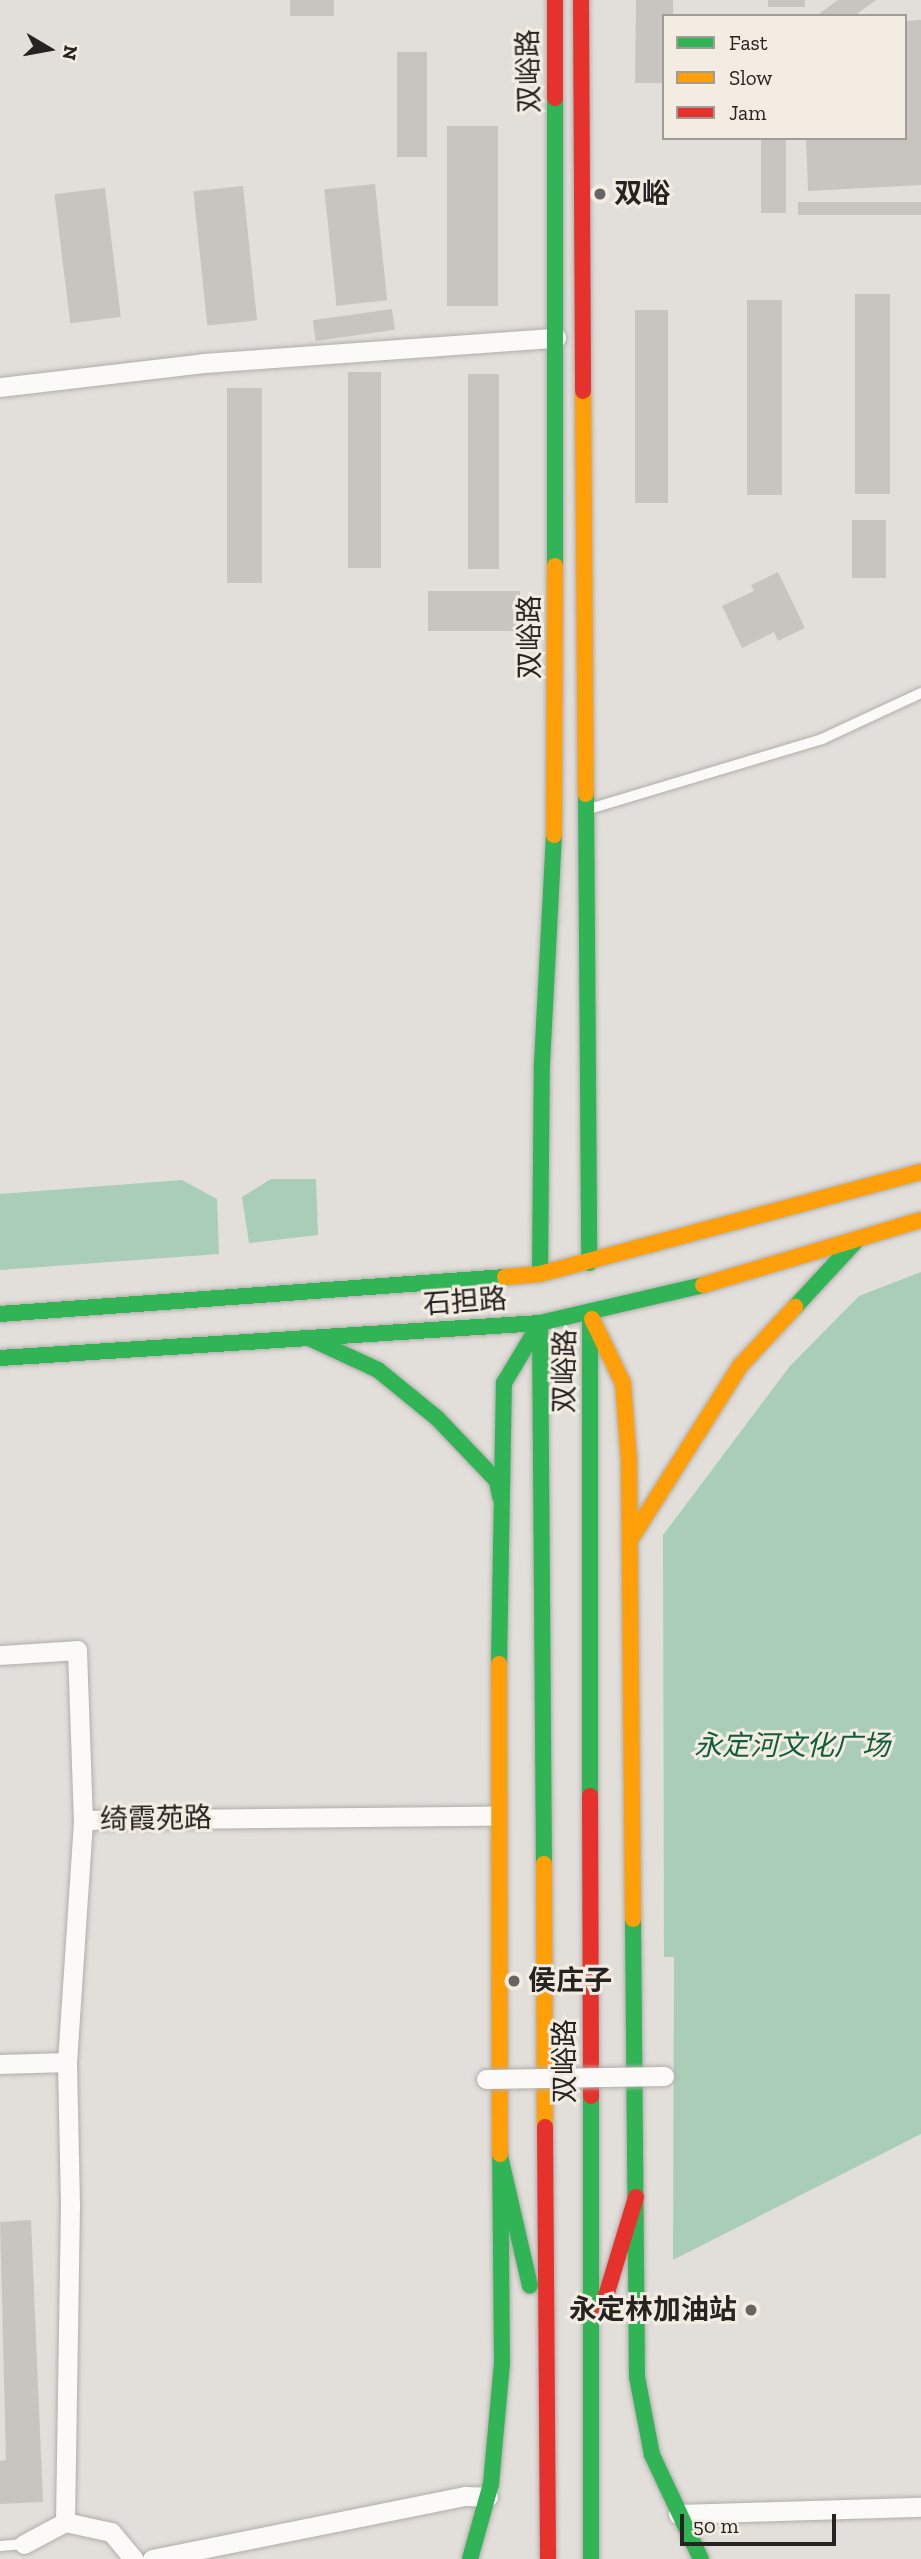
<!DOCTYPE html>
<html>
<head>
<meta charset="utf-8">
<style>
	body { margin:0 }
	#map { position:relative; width:921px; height:2559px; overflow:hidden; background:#e2deda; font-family:"Zilla Slab","Noto Sans SC",serif }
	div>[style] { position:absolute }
	.green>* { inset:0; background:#aacdb7 }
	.building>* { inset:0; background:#c8c5c1; transform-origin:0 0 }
	.roads { filter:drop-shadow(0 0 2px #b0aeaa) drop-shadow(0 0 2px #b0aeaa) }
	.lane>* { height:10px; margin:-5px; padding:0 5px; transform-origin:5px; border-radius:5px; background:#fbfaf9 }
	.street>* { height:19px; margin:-9.5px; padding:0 9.5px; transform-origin:9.5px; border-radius:9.5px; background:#fbfaf9 }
	.fast>* { height:16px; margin:-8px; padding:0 8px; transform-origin:8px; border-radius:8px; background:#30b455 }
	.slow>* { height:16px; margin:-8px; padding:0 8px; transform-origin:8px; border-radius:8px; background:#ff9f0a }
	.jam>* { height:16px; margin:-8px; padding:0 8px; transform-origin:8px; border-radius:8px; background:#e5322d }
	.bridges { filter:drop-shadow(0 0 2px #b0aeaa) drop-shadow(0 0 2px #b0aeaa) }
	.street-bridge>* { height:19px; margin:-9.5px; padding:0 9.5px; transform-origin:9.5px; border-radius:9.5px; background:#fbfaf9 }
	.dots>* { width:19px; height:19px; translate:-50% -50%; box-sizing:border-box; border:4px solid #f3ece3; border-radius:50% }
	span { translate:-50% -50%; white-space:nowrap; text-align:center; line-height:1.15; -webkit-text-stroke:6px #f3ece3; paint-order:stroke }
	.street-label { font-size:28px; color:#262320 }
	.poi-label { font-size:28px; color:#262320; font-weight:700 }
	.left { translate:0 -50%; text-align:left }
	.right { translate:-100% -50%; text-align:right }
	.park-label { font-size:28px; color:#115c3b; font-style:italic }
	.legend { position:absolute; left:662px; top:14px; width:245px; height:126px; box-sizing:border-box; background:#f3ece3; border:2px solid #a19c95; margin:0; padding:9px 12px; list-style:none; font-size:21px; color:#262320 }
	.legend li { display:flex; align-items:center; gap:14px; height:35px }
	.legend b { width:35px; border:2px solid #a19c95 }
	.north { position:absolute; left:14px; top:14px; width:70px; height:70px; -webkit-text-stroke:5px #f3ece3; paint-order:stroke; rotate:100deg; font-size:19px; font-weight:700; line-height:28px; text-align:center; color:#262320 }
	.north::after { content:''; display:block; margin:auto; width:24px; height:32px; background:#262320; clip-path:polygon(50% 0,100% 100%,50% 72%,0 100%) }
	.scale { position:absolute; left:680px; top:2514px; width:156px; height:32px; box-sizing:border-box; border:4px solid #262320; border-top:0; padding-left:9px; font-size:21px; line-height:24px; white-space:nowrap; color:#262320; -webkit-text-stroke:5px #f3ece3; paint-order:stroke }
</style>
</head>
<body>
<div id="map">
	<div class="green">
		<div style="clip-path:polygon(271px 1179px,316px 1179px,318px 1235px,249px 1243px,242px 1197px)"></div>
		<div style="clip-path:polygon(182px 1180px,217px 1199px,219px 1254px,0 1270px,0 1194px)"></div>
		<div style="clip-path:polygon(921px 1272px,921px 2134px,673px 2260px,674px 1957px,664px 1957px,663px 1535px,790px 1366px,859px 1296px)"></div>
	</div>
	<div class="building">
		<div style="left:290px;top:0;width:44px;height:16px"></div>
		<div style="clip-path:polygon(636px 0,673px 0,673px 16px,664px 16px,664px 83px,635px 83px)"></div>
		<div style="left:768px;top:0;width:37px;height:7px"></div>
		<div style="clip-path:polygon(838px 0,876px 0,854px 16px,816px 16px)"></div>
		<div style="clip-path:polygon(921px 20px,921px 185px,808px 191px,806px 138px,905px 138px,905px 21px)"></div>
		<div style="left:397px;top:52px;width:30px;height:105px"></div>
		<div style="left:447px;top:126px;width:51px;height:180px"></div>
		<div style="left:761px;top:138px;width:25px;height:75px"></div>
		<div style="left:375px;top:184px;width:117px;height:51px;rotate:84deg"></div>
		<div style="left:243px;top:186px;width:135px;height:50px;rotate:84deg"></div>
		<div style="left:105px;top:188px;width:130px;height:51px;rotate:83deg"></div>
		<div style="left:921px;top:202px;width:13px;height:123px;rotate:90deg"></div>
		<div style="left:890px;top:294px;width:200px;height:35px;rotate:90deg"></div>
		<div style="left:747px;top:300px;width:35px;height:195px"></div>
		<div style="left:392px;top:309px;width:21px;height:80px;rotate:82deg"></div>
		<div style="left:635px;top:310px;width:33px;height:193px"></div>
		<div style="left:348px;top:372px;width:33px;height:196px"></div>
		<div style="left:468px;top:374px;width:31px;height:195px"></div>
		<div style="left:227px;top:388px;width:35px;height:195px"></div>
		<div style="left:852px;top:520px;width:34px;height:58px"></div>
		<div style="clip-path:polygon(778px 572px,805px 628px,778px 641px,774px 632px,742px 648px,722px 606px,754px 591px,751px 585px)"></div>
		<div style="left:428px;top:591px;width:92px;height:40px"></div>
		<div style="clip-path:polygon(31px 2220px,43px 2502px,0 2504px,0 2461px,6px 2460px,0 2222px)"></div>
	</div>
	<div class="roads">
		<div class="lane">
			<div style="left:589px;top:809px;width:243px;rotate:-16.7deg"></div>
			<div style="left:822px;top:739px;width:109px;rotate:-24.9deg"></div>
			<div style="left:0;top:2546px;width:24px;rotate:-5deg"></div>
		</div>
		<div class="street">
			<div style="left:0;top:387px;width:204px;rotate:-6.7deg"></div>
			<div style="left:203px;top:363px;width:354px;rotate:-4.1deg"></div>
			<div style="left:0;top:1655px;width:77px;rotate:-3.7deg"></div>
			<div style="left:77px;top:1650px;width:170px;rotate:88deg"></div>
			<div style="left:0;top:2064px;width:67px;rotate:-1.7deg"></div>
			<div style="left:67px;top:2062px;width:243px;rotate:-86.2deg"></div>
			<div style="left:83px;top:1820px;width:413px;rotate:-0.6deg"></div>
			<div style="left:678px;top:2514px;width:243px;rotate:-1.7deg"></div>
			<div style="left:65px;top:2522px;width:317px;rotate:-89.1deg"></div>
			<div style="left:70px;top:2205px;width:143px;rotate:-91.2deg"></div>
			<div style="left:24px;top:2544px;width:47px;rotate:-28.2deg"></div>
			<div style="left:65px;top:2522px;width:47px;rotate:12.3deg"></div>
			<div style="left:111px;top:2532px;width:35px;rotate:50deg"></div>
			<div style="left:152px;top:2559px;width:319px;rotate:-11.4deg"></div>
			<div style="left:465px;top:2496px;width:23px;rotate:2deg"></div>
		</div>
		<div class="fast">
			<div style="left:555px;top:98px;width:468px;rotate:90deg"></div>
			<div style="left:586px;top:794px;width:469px;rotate:89.6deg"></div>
			<div style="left:540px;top:1274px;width:211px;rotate:-89.5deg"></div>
			<div style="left:542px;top:1063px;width:228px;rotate:-87deg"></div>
			<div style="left:795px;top:1307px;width:90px;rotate:-47.3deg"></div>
			<div style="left:0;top:1314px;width:506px;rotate:-4.19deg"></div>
			<div style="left:590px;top:1316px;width:480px;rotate:90deg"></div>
			<div style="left:540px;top:1323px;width:541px;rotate:89.58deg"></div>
			<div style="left:311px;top:1339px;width:74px;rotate:24.8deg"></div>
			<div style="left:378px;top:1370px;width:76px;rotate:39.1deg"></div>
			<div style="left:437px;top:1418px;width:87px;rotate:46.4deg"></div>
			<div style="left:497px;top:1481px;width:16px;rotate:79deg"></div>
			<div style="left:0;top:1358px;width:541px;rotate:-3.71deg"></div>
			<div style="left:540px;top:1323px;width:167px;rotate:-13.1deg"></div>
			<div style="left:499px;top:1664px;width:281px;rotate:-89deg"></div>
			<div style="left:504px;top:1383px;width:70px;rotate:-59deg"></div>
			<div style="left:633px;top:1919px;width:458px;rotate:89.5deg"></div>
			<div style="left:637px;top:2377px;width:79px;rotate:79.1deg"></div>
			<div style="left:652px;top:2455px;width:115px;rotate:64.8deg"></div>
			<div style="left:591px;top:2096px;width:463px;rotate:90deg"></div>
			<div style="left:500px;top:2156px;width:133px;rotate:77deg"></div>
			<div style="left:470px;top:2559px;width:78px;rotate:-74.4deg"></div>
			<div style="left:491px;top:2484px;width:121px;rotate:-84.8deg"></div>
			<div style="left:502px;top:2363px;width:209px;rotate:-90.5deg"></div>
		</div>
		<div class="slow">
			<div style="left:583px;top:391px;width:403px;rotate:89.6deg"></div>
			<div style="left:554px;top:835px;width:269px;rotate:-89.8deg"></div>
			<div style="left:505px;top:1277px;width:35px;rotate:-5deg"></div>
			<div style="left:540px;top:1274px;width:394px;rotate:-15deg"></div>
			<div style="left:703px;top:1285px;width:227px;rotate:-16.6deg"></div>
			<div style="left:592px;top:1319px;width:71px;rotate:64.2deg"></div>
			<div style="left:623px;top:1383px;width:78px;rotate:85.6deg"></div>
			<div style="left:629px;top:1461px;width:458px;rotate:89.5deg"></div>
			<div style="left:632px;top:1537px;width:202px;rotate:-57.7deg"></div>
			<div style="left:740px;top:1366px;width:81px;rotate:-47deg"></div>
			<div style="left:499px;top:1664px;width:490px;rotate:89.9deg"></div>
			<div style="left:544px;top:1864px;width:263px;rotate:89.8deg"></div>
		</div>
		<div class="jam">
			<div style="left:555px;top:0;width:98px;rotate:90deg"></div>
			<div style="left:581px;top:0;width:391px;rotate:89.7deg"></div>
			<div style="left:590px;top:1796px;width:300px;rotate:89.8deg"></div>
			<div style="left:545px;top:2127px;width:432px;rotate:89.6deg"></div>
			<div style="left:602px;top:2309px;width:117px;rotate:-73.1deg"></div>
		</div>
	</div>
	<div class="bridges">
		<div class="street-bridge">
			<div style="left:486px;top:2079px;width:178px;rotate:-1deg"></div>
		</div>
	</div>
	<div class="dots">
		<div style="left:600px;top:194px;background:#686461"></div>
		<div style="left:514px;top:1981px;background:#686461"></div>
		<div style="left:751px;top:2310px;background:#686461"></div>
	</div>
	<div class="street-label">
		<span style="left:529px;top:71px;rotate:-91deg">双峪路</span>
		<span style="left:530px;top:637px;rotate:-90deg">双峪路</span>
		<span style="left:465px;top:1302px;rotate:-4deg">石担路</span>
		<span style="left:565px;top:1371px;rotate:-89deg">双峪路</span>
		<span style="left:156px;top:1819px;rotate:-1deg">绮霞苑路</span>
		<span style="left:565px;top:2061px;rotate:-90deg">双峪路</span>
	</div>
	<div class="poi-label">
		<span class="left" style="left:614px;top:194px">双峪</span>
		<span class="left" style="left:528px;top:1981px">侯庄子</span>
		<span class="right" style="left:737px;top:2310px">永定林加油站</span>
	</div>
	<div class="park-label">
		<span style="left:792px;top:1746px">永定河文化广场</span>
	</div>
	<ul class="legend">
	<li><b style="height:9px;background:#30b455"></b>Fast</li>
	<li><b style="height:9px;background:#ff9f0a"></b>Slow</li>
	<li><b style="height:9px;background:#e5322d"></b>Jam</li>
	</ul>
	<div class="north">N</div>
	<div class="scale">50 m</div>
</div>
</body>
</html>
